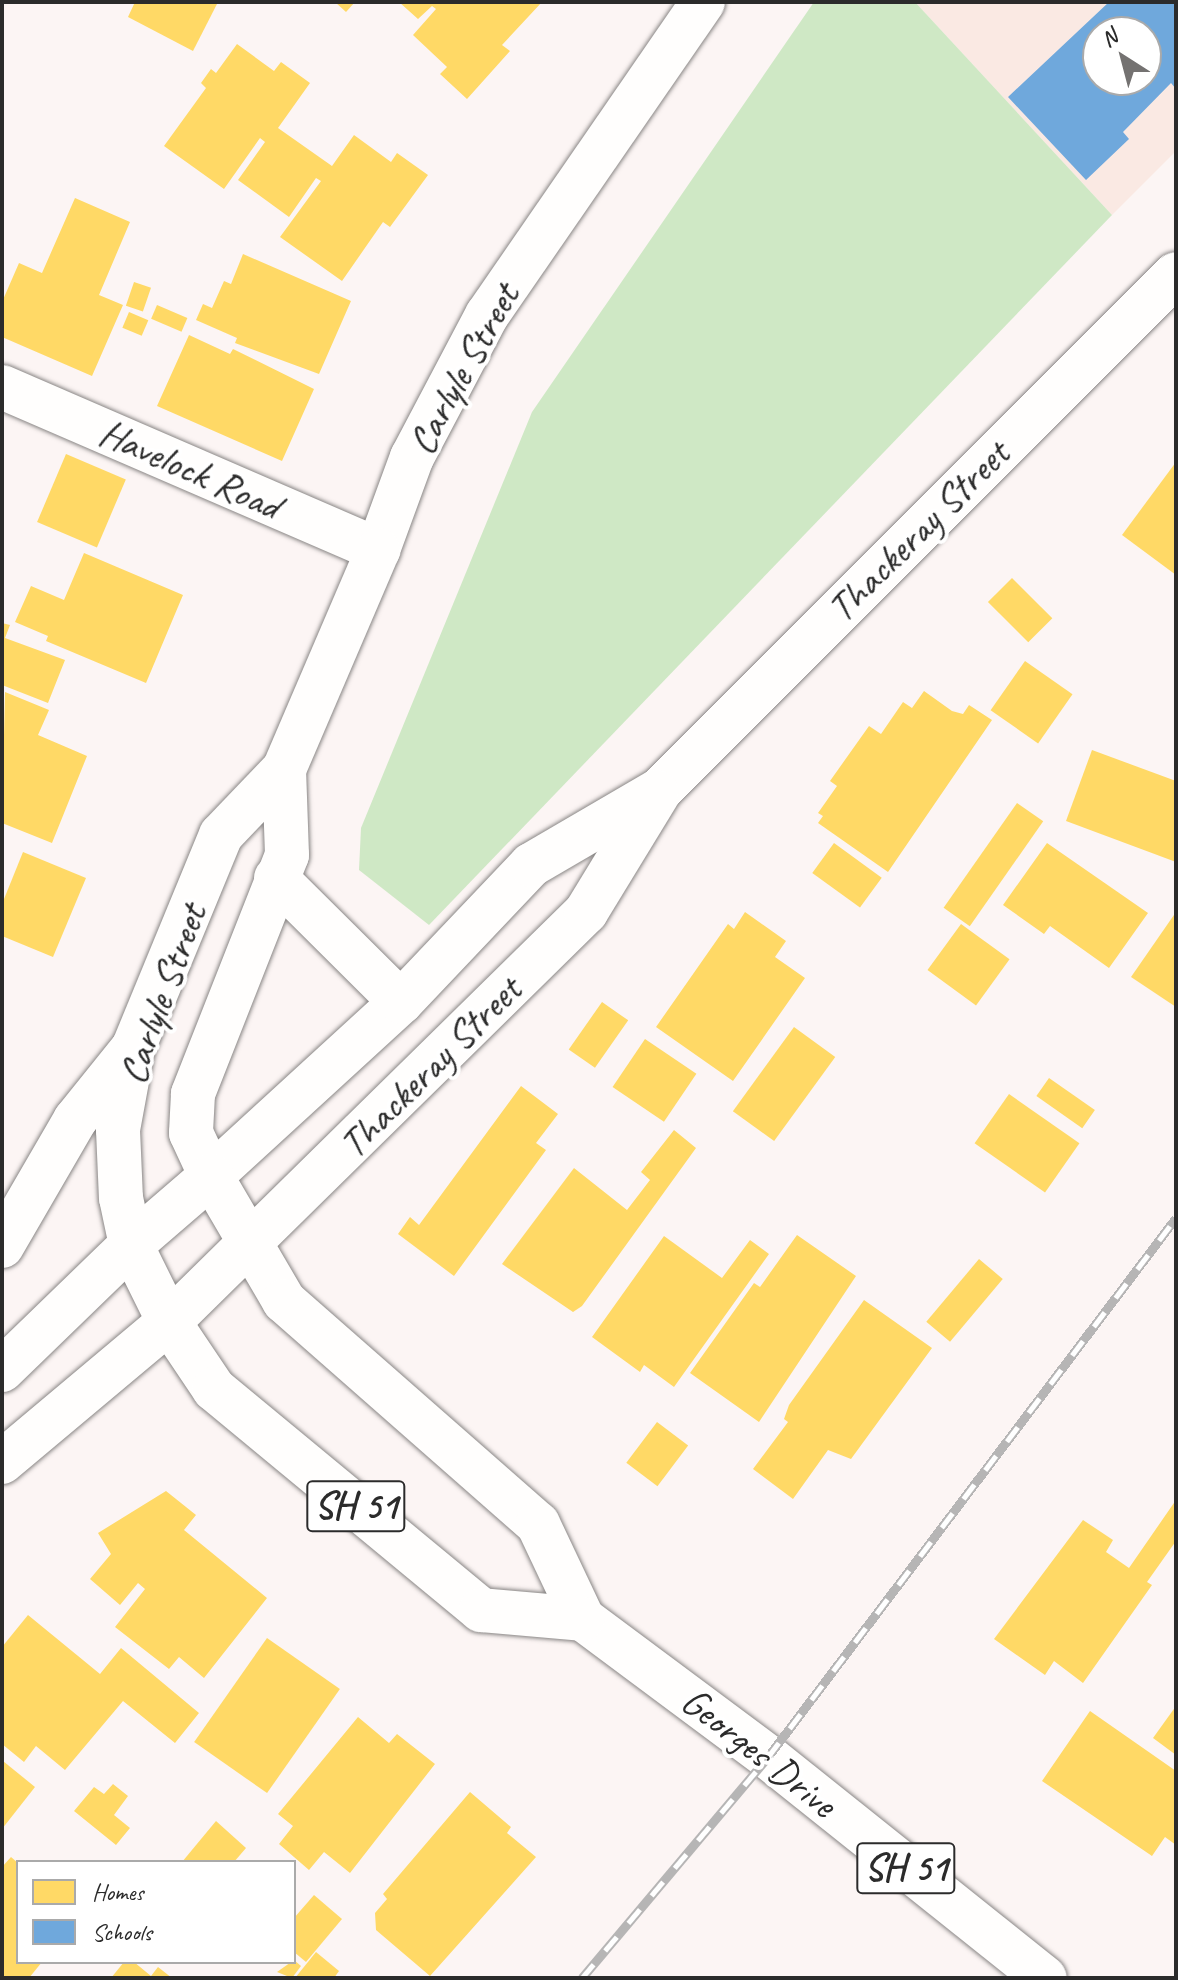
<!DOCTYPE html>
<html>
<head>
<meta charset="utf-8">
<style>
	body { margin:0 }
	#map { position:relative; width:1178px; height:1980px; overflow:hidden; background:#fcf5f4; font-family:Caveat,sans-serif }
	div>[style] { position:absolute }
	.built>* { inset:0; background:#fae9e3 }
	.green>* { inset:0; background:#cfe8c5 }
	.homes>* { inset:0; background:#ffd966; transform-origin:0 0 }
	.schools>* { inset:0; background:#6fa8dc }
	.roads { filter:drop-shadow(0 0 2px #898685) drop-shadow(0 0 2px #898685) }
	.street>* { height:44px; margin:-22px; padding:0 22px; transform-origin:22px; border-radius:22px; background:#fffefd }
	.secondary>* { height:44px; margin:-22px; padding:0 22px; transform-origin:22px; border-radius:22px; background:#fffefd }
	.primary>* { height:44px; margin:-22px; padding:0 22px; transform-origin:22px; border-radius:22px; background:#fffefd }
	.rail>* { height:9px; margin-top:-4.5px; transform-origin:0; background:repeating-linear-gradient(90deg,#fff 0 18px,#b6b5b5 0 36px); box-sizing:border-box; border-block:2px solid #b6b5b5 }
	span { translate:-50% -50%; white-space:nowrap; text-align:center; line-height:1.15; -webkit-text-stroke:8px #fff; paint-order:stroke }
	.shield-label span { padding:2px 6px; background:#fff; border:2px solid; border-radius:6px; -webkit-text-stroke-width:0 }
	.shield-label { font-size:38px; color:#2b2b2b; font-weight:700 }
	.street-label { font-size:40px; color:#2b2b2b }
	.frame { position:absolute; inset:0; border:4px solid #2b2b2b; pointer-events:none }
	.legend { position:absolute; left:16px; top:1860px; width:280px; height:104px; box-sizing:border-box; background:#fff; border:2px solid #aaa; margin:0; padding:10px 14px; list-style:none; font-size:24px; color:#2b2b2b }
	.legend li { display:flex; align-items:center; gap:16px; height:40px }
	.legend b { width:40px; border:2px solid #aaa }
	.north { position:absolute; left:1082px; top:16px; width:80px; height:80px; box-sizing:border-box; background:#fff; border:2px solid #aaa; border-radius:50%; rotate:324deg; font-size:22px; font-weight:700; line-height:32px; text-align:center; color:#2b2b2b }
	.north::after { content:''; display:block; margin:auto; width:28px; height:36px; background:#747271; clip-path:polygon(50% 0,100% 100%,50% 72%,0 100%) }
</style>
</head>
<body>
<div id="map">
	<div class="built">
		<div style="clip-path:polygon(evenodd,915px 2px,1176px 2px,1176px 151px,1112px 215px,915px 2px,1098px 32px,1146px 32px,1146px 80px,1098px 80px,1098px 32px)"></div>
	</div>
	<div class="green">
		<div style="clip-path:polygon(814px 2px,915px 2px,1112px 215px,429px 925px,359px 870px,361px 828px,532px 412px)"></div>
	</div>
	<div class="homes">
		<div style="clip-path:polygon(135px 2px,218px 2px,193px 51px,128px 17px)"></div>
		<div style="clip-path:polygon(335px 2px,355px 2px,346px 12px)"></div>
		<div style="clip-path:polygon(399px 2px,542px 2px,502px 45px,510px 51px,467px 99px,440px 74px,447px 67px,413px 35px,436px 9px,432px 6px,418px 19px)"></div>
		<div style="clip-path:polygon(237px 44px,274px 71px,281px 62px,310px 83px,278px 128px,332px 166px,354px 135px,391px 162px,397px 153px,428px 175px,390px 227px,383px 222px,342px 281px,280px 237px,321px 181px,316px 178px,289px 217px,238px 180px,265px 142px,260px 138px,224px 189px,164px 146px,206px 88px,201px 83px,211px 69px,216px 73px)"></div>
		<div style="clip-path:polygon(75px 198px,130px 222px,99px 295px,123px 305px,92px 376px,2px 337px,2px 302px,19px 263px,42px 273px)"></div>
		<div style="clip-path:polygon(243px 254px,351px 301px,319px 374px,235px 343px,237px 338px,196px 320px,203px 304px,212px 308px,224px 281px,231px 284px)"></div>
		<div style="left:134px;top:282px;width:18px;height:25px;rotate:19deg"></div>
		<div style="left:157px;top:305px;width:33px;height:15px;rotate:23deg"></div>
		<div style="left:129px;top:312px;width:21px;height:17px;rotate:23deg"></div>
		<div style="clip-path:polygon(189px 335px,230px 354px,233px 349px,314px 389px,282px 461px,157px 406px)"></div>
		<div style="left:66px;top:454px;width:65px;height:74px;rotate:23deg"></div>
		<div style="clip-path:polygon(1176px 462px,1176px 575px,1122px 535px)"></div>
		<div style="clip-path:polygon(84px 553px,183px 595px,146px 683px,46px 641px,48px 636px,15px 622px,31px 586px,64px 600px)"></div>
		<div style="left:1012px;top:578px;width:57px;height:34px;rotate:45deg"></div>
		<div style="clip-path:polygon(2px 623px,10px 625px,5px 638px,65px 660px,48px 703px,2px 685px)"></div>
		<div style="left:1025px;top:661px;width:58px;height:60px;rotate:35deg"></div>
		<div style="clip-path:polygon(924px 691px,952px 711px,963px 714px,969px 705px,992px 720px,888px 872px,818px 823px,823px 816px,818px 813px,837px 786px,830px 781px,869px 726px,881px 734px,903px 702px,912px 708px)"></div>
		<div style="clip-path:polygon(5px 692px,49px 710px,38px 735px,87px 756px,52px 843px,2px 823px)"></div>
		<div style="clip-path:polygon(1092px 750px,1176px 781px,1176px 862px,1066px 821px)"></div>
		<div style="left:1017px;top:803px;width:32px;height:128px;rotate:35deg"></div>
		<div style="left:834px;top:843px;width:59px;height:37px;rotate:36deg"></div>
		<div style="clip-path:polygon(1047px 843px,1148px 913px,1109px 968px,1050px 926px,1044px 934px,1003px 905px)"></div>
		<div style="clip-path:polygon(23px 852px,86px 878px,53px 957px,2px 936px,2px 904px)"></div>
		<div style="clip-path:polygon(745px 912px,786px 941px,775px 957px,805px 978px,733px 1081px,656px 1027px,728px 924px,734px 929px)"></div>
		<div style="clip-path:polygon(1176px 912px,1176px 1007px,1131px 977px)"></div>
		<div style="left:961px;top:924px;width:60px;height:57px;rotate:36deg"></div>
		<div style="left:602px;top:1002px;width:32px;height:58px;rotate:35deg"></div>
		<div style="left:794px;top:1027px;width:51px;height:104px;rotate:36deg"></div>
		<div style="left:645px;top:1039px;width:62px;height:58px;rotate:34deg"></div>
		<div style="left:1049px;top:1078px;width:56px;height:22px;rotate:35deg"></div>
		<div style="clip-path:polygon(521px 1086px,558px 1114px,536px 1143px,546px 1150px,454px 1276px,398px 1234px,410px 1217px,419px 1225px)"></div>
		<div style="left:1009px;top:1094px;width:86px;height:60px;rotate:35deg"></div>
		<div style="clip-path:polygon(674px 1130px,696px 1148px,582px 1306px,573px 1312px,502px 1264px,574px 1168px,627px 1210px,650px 1180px,641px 1172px)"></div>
		<div style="clip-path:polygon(797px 1235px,856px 1276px,759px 1422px,690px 1373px,754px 1283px,760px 1287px)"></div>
		<div style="clip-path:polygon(664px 1236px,722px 1278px,750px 1240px,769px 1254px,674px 1387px,644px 1365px,640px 1372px,592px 1337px)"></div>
		<div style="left:979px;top:1259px;width:31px;height:82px;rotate:40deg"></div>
		<div style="clip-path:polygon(864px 1300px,932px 1348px,851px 1459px,828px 1450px,793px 1499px,753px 1469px,788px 1422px,784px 1419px,789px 1405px)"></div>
		<div style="left:657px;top:1422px;width:39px;height:51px;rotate:37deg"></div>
		<div style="clip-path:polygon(166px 1491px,196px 1515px,184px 1530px,267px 1598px,204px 1678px,179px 1657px,169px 1669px,115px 1627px,145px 1589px,138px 1583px,120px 1605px,90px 1579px,111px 1554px,98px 1533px)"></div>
		<div style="clip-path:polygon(1176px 1500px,1176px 1541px,1147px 1582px,1152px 1585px,1083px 1683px,1054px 1661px,1045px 1675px,994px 1639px,1083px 1520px,1113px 1540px,1106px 1552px,1129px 1568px)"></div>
		<div style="clip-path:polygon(28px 1615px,100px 1674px,121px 1648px,199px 1713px,175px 1743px,123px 1701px,65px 1770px,36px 1746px,24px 1762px,2px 1744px,2px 1647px)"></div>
		<div style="left:267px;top:1638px;width:89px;height:127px;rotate:35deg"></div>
		<div style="clip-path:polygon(1176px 1706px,1176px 1755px,1153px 1738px)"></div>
		<div style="clip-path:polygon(1090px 1711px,1176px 1771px,1176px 1845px,1165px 1837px,1152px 1856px,1042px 1781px)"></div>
		<div style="clip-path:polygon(358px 1717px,389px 1743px,397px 1734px,435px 1764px,350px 1873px,324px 1852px,309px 1870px,279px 1844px,293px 1826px,278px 1814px)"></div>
		<div style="clip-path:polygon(3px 1761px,35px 1787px,2px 1829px,2px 1763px)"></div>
		<div style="clip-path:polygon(113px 1784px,128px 1796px,114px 1815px,130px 1828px,116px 1845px,74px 1811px,94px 1787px,104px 1794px)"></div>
		<div style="clip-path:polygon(470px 1792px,511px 1827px,507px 1833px,536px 1857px,430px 1976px,376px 1930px,375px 1913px,387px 1899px,383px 1894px)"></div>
		<div style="clip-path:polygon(216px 1821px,246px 1848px,234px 1862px,182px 1862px)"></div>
		<div style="clip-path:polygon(11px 1857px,18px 1863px,18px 1962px,42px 1962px,29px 1978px,2px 1978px,2px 1867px)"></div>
		<div style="clip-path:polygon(314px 1895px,342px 1919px,306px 1962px,294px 1952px,294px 1918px)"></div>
		<div style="clip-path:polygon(316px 1952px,339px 1971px,334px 1978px,295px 1978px)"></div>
		<div style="clip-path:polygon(294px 1960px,301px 1966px,292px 1978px,277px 1972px)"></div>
		<div style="clip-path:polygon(124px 1962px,134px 1962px,151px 1976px,158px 1967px,172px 1978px,111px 1978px)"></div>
	</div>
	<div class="schools">
		<div style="clip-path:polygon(evenodd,1109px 2px,1176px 2px,1176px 89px,1171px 83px,1123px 132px,1129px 139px,1086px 180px,1008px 97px,1109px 2px,1098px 32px,1146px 32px,1146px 80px,1098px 80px,1098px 32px)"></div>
	</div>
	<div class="roads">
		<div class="street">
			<div style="left:2px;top:387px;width:410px;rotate:23.4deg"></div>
		</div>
		<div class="secondary">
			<div style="left:703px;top:2px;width:380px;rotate:124.6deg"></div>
			<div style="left:487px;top:315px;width:161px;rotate:117.8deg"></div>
			<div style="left:412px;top:457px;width:99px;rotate:110.1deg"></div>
			<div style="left:378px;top:550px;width:238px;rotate:113.2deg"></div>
			<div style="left:284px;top:769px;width:91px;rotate:133.7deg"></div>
			<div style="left:221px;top:835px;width:230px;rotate:112.4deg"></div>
			<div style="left:133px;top:1048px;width:83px;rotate:100.4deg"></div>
			<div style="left:118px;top:1130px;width:68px;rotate:87.5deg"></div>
			<div style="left:121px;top:1198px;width:48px;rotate:78deg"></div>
			<div style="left:131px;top:1245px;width:86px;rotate:63.7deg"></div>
			<div style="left:169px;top:1322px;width:585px;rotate:-44.52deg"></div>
			<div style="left:586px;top:912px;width:144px;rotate:-58.6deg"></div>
			<div style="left:661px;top:789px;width:728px;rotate:-45deg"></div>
			<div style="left:284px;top:769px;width:86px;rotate:88deg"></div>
			<div style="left:287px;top:855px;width:257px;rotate:111.5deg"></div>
			<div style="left:193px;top:1094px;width:39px;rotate:93deg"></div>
			<div style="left:191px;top:1133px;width:47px;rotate:65.1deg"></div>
			<div style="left:211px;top:1176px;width:258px;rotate:-42.5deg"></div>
			<div style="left:401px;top:1002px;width:189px;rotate:-46.5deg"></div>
			<div style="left:531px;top:865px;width:145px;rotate:-30.3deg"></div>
			<div style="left:276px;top:878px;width:176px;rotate:44.8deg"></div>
		</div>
		<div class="primary">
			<div style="left:2px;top:1246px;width:146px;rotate:-59.9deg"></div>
			<div style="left:75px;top:1120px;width:92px;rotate:-51.1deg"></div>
			<div style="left:2px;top:1370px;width:180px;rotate:-44.1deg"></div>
			<div style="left:131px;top:1245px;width:106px;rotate:-40.8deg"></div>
			<div style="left:211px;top:1176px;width:145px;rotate:59.7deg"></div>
			<div style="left:284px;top:1301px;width:338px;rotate:41.3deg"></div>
			<div style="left:538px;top:1524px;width:105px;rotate:64.7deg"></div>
			<div style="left:583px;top:1619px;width:231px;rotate:36.7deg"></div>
			<div style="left:768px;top:1757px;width:354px;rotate:38.6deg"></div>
			<div style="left:2px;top:1462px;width:218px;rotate:-40deg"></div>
			<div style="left:169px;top:1322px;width:81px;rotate:56.1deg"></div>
			<div style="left:214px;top:1389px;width:347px;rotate:39.6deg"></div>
			<div style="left:481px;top:1610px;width:102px;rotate:5deg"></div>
		</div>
	</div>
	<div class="rail">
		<div style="left:582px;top:1978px;width:289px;rotate:-49.9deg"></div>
		<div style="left:768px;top:1757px;width:676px;rotate:-52.88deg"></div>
	</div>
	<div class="shield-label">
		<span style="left:356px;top:1506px">SH 51</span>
		<span style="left:906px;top:1868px">SH 51</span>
	</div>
	<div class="street-label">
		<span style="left:463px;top:369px;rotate:-61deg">Carlyle Street</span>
		<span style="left:190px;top:469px;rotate:24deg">Havelock Road</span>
		<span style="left:918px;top:531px;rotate:-45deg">Thackeray Street</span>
		<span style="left:162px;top:994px;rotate:-70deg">Carlyle Street</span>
		<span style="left:430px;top:1067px;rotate:-45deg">Thackeray Street</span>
		<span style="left:759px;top:1752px;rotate:38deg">Georges Drive</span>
	</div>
	<div class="frame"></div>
	<ul class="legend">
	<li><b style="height:22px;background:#ffd966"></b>Homes</li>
	<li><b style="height:22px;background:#6fa8dc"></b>Schools</li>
	</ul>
	<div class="north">N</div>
</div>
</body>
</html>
